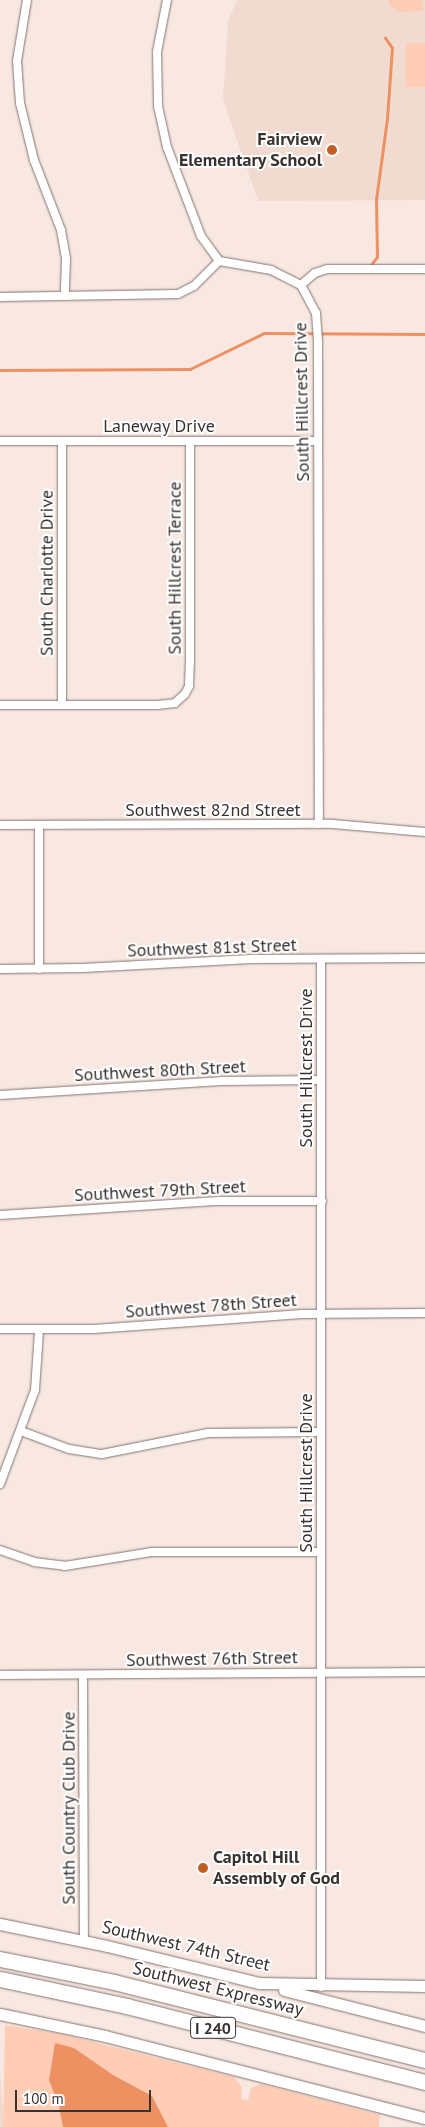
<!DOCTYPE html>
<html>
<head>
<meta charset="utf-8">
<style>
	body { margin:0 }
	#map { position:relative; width:425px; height:2127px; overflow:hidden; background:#f8e8e1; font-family:"PT Sans",sans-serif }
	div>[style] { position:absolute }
	.built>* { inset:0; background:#f1dbd0 }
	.green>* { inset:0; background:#ffcdb5; transform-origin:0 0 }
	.water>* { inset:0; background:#ed9162 }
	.stream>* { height:2.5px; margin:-1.25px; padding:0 1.25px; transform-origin:1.25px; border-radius:1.25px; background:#ed9162 }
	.roads { filter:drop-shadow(0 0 1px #82746e) drop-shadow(0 0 1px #82746e) }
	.minor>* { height:8px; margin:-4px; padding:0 4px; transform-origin:4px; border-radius:4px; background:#fff }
	.secondary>* { height:11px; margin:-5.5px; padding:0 5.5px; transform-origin:5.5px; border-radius:5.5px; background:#fff }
	.motorway>* { height:15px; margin:-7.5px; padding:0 7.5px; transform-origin:7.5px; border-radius:7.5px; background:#fff }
	.dots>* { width:14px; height:14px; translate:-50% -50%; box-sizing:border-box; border:2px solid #fff; border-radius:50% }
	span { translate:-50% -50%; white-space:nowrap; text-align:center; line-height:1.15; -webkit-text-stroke:4px #fff; paint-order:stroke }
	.shield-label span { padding:1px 4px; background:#fff; border:1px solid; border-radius:4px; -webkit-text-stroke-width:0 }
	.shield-label { font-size:16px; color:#37322f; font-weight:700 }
	.poi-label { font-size:18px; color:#37322f; font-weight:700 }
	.right { translate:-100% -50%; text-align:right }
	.left { translate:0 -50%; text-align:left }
	.street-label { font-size:18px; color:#37322f }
	.scale { position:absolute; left:15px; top:2090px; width:136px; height:22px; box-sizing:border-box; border:2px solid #37322f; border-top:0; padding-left:6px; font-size:15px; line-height:18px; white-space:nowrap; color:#37322f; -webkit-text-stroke:4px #fff; paint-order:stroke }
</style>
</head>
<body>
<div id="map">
	<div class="built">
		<div style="clip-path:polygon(237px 0,425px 0,425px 200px,258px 201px,223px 99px,228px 21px)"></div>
		<div style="clip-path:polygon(0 2071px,3px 2109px,3px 2127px,0 2127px)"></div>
	</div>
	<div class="green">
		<div style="clip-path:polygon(389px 0,422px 0,423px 11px,399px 12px,389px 5px)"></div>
		<div style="left:406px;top:43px;width:19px;height:44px"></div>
		<div style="clip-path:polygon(5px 2025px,61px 2034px,234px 2077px,242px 2087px,241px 2099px,248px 2100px,251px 2088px,261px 2084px,380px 2115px,379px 2127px,3px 2127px)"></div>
	</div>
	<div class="water">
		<div style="clip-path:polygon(55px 2043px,74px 2048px,113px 2075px,152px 2096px,168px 2127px,63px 2127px,59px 2106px,49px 2080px)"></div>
	</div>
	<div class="stream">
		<div style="left:370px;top:266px;width:11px;rotate:-52deg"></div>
		<div style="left:377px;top:257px;width:57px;rotate:-91deg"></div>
		<div style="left:376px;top:200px;width:82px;rotate:-82.3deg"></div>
		<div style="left:387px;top:119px;width:71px;rotate:-86deg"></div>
		<div style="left:392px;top:48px;width:12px;rotate:-125deg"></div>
		<div style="left:0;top:370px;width:190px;rotate:-0.3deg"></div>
		<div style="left:190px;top:369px;width:82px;rotate:-25.9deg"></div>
		<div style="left:264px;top:333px;width:161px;rotate:0.4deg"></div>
	</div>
	<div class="roads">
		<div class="minor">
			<div style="left:27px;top:0;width:62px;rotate:99.3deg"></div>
			<div style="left:17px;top:61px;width:42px;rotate:85.9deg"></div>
			<div style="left:20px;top:103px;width:59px;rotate:76.2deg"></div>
			<div style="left:34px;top:160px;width:75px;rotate:68.9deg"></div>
			<div style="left:61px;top:230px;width:29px;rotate:80deg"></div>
			<div style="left:66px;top:259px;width:37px;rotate:92deg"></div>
			<div style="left:167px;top:0;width:53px;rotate:100.9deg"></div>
			<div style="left:157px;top:52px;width:54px;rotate:88.9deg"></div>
			<div style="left:158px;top:106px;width:42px;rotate:77.6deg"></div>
			<div style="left:167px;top:147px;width:95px;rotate:69.1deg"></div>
			<div style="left:201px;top:236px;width:31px;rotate:54deg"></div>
			<div style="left:219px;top:261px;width:53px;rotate:9.8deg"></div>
			<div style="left:271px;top:270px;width:34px;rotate:27deg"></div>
			<div style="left:301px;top:285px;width:32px;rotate:62deg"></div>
			<div style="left:316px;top:313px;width:29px;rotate:86deg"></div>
			<div style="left:318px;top:342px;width:482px;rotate:89.9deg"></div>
			<div style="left:301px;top:285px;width:18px;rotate:-41deg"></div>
			<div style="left:315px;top:273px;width:13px;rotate:-18deg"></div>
			<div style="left:327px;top:269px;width:98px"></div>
			<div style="left:0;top:297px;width:178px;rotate:-1deg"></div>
			<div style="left:178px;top:294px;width:18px;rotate:-27deg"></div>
			<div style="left:194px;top:286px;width:35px;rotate:-45deg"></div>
			<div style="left:0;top:441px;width:318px"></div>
			<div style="left:62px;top:441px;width:264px;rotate:90deg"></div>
			<div style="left:0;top:705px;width:157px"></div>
			<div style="left:157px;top:705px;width:18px;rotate:-6deg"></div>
			<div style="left:175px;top:703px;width:13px;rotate:-42deg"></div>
			<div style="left:185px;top:694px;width:9px;rotate:-63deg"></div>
			<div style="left:189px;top:686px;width:23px;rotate:-88deg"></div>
			<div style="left:190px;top:663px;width:222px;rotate:-90deg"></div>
			<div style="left:0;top:825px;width:333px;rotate:-0.2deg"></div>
			<div style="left:333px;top:824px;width:92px;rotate:5deg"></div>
			<div style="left:321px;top:959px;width:1028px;rotate:90deg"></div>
			<div style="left:0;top:969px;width:83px;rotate:-0.7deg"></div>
			<div style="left:83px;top:968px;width:168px;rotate:-3.1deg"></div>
			<div style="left:251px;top:959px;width:174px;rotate:-0.3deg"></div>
			<div style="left:39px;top:969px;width:144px;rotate:-90deg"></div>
			<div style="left:0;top:1095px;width:221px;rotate:-3.6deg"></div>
			<div style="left:221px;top:1081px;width:100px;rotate:-0.6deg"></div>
			<div style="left:0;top:1215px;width:219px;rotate:-3.7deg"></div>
			<div style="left:219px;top:1201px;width:103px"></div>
			<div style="left:0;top:1329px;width:94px"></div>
			<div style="left:94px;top:1329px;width:212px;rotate:-4.1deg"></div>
			<div style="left:305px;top:1314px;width:120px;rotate:-0.5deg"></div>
			<div style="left:21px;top:1431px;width:51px;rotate:20.6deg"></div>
			<div style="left:69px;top:1449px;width:33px;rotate:9deg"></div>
			<div style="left:102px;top:1454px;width:108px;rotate:-11.2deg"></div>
			<div style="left:208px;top:1433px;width:113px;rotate:-0.5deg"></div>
			<div style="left:0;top:1484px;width:100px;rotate:-69.6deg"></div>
			<div style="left:35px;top:1390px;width:59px;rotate:-86.1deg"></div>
			<div style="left:0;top:1550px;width:36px;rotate:19deg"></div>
			<div style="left:34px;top:1562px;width:31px;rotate:7deg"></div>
			<div style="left:65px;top:1566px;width:87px;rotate:-9.2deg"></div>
			<div style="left:151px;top:1552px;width:170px"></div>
			<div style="left:0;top:1675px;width:425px;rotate:-0.4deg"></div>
			<div style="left:83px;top:1675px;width:266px;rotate:89.8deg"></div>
		</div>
		<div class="secondary">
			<div style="left:0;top:1924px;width:109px;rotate:11.6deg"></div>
			<div style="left:107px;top:1946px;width:156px;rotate:13.7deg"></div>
			<div style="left:259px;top:1983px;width:166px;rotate:1deg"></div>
			<div style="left:284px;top:1990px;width:146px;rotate:14.3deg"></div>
			<div style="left:0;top:2014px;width:107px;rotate:11.8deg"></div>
			<div style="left:105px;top:2036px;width:330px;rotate:14.4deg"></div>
		</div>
		<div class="motorway">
			<div style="left:0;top:1959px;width:116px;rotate:11.4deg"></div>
			<div style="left:114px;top:1982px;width:321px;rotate:14.1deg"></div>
			<div style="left:0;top:1979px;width:130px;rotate:12deg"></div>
			<div style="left:127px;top:2006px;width:308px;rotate:14.3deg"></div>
		</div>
	</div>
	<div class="dots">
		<div style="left:332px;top:150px;background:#c05e23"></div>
		<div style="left:203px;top:1868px;background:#c05e23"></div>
	</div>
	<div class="shield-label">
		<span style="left:213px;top:2028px">I 240</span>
	</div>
	<div class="poi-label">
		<span class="right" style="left:322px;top:150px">Fairview<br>Elementary School</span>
		<span class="left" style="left:213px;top:1868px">Capitol Hill<br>Assembly of God</span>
	</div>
	<div class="street-label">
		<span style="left:302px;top:402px;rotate:-91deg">South Hillcrest Drive</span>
		<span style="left:159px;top:426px">Laneway Drive</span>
		<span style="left:175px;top:568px;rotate:-90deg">South Hillcrest Terrace</span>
		<span style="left:47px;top:573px;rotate:-90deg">South Charlotte Drive</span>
		<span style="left:213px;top:810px">Southwest 82nd Street</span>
		<span style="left:212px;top:948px;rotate:-2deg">Southwest 81st Street</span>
		<span style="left:306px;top:1068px;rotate:-90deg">South Hillcrest Drive</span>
		<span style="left:160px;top:1071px;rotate:-3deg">Southwest 80th Street</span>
		<span style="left:160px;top:1191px;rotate:-3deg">Southwest 79th Street</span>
		<span style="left:211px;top:1306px;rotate:-4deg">Southwest 78th Street</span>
		<span style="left:306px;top:1473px;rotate:-90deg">South Hillcrest Drive</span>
		<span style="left:212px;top:1659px;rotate:-1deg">Southwest 76th Street</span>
		<span style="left:69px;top:1808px;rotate:-90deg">South Country Club Drive</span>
		<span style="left:186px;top:1946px;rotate:13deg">Southwest 74th Street</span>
		<span style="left:218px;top:1989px;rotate:14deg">Southwest Expressway</span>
	</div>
	<div class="scale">100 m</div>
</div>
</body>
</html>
